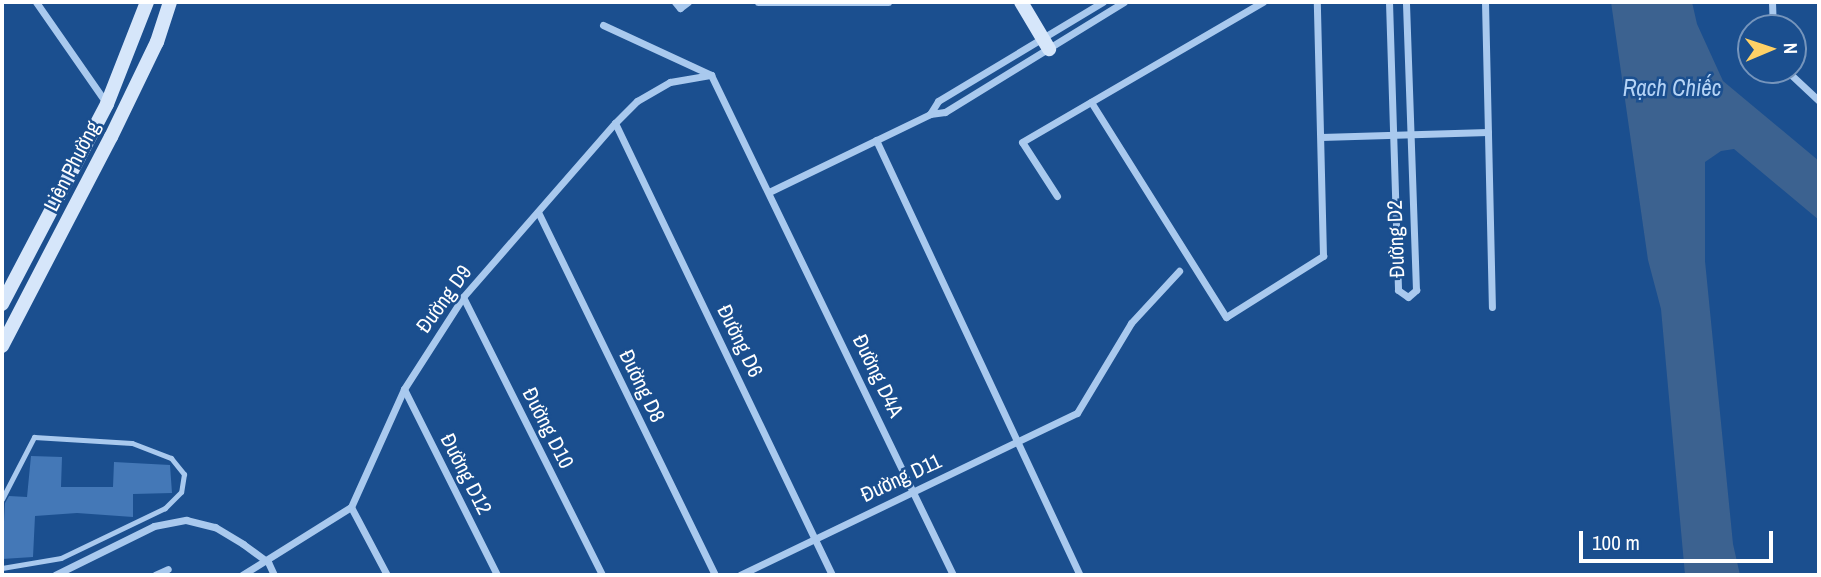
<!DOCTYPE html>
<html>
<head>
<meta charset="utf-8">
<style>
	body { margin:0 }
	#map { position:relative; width:1821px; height:577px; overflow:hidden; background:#1b4f8f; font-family:"Archivo Narrow",sans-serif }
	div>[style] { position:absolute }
	.water>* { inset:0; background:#3c6290 }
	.building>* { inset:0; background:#4478b7 }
	.lane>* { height:5px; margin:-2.5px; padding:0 2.5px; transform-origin:2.5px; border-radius:2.5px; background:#a9c9ee }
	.street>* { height:7px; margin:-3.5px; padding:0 3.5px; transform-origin:3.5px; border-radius:3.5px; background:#a9c9ee }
	.secondary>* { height:14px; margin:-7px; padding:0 7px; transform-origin:7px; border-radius:7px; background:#d6e6fa }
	span { translate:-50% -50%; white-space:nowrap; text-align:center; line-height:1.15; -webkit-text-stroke:5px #1b4f8f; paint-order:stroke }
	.street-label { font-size:21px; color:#fff }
	.water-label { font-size:23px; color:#b5d3f5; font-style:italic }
	.frame { position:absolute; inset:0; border:4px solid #fff; pointer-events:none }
	.north { position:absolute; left:1737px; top:14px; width:70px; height:70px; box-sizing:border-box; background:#1b4f8f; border:2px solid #7695bc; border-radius:50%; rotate:88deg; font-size:19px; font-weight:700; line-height:28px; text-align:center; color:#fff }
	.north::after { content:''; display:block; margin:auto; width:24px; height:32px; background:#ffd166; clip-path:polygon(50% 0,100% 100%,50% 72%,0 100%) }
	.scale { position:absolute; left:1579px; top:531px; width:194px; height:32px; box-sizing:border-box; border:4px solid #fff; border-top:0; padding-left:9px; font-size:21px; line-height:24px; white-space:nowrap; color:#fff; -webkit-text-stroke:5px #1b4f8f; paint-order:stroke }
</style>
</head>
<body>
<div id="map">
	<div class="water">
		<div style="clip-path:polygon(1611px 2px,1692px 2px,1697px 24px,1723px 81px,1819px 161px,1819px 220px,1734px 149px,1721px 151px,1705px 162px,1705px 261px,1733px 544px,1740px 575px,1685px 575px,1661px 309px,1648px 260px)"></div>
	</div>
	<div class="building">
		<div style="clip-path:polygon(31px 456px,62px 457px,61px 487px,113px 487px,114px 462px,170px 465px,172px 493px,133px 494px,133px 517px,77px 513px,35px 516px,33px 557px,2px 559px,5px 503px,9px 496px,27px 497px)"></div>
	</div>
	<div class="lane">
		<div style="left:2px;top:499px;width:70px;rotate:-62.7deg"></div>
		<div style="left:34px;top:437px;width:98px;rotate:3.5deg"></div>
		<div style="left:132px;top:443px;width:42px;rotate:21deg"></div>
		<div style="left:171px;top:458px;width:21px;rotate:51deg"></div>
		<div style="left:184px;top:474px;width:18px;rotate:99deg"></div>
		<div style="left:181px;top:492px;width:23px;rotate:135deg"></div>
		<div style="left:165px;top:508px;width:115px;rotate:154.3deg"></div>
		<div style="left:61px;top:558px;width:60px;rotate:170.4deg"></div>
	</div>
	<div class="street">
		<div style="left:36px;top:2px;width:124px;rotate:55.2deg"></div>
		<div style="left:675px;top:2px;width:8px;rotate:50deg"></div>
		<div style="left:680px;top:8px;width:10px;rotate:-37deg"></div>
		<div style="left:758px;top:2px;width:130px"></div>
		<div style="left:1389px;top:2px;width:288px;rotate:88.2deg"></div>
		<div style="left:1398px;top:290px;width:12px;rotate:35deg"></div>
		<div style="left:1408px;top:297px;width:11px;rotate:-41deg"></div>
		<div style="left:1416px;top:290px;width:288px;rotate:-92deg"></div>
		<div style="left:1485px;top:2px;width:305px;rotate:88.7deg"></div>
		<div style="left:1772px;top:2px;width:26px;rotate:88deg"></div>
		<div style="left:603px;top:25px;width:119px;rotate:24.8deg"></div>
		<div style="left:711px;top:75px;width:555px;rotate:64.17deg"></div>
		<div style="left:1786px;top:70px;width:45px;rotate:43.2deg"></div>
		<div style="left:1091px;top:102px;width:254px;rotate:57.9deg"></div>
		<div style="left:1226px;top:317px;width:115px;rotate:-32.2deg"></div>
		<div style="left:1323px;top:256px;width:254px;rotate:-91.4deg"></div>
		<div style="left:930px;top:114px;width:15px;rotate:-58deg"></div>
		<div style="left:938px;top:101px;width:192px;rotate:-31deg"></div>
		<div style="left:615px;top:123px;width:501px;rotate:64.35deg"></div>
		<div style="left:1321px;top:137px;width:167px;rotate:-1.7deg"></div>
		<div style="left:876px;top:140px;width:480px;rotate:64.9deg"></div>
		<div style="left:769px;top:192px;width:179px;rotate:-25.8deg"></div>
		<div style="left:930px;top:114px;width:15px;rotate:-8deg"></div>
		<div style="left:945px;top:112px;width:210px;rotate:-31.6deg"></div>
		<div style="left:1057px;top:196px;width:64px;rotate:-122.9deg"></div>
		<div style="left:1022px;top:142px;width:279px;rotate:-30.2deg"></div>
		<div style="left:538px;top:212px;width:404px;rotate:64deg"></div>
		<div style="left:463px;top:297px;width:311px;rotate:63.4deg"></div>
		<div style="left:404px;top:389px;width:208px;rotate:63.4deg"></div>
		<div style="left:351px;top:507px;width:77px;rotate:62.1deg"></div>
		<div style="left:55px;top:575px;width:110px;rotate:-26.3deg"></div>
		<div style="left:154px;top:526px;width:33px;rotate:-11deg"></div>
		<div style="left:186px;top:520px;width:30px;rotate:14deg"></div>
		<div style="left:215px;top:527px;width:33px;rotate:31deg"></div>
		<div style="left:243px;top:544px;width:31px;rotate:36deg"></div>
		<div style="left:268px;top:562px;width:14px;rotate:65deg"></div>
		<div style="left:155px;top:575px;width:14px;rotate:-25deg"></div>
		<div style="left:242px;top:575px;width:128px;rotate:-32deg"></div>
		<div style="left:351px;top:507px;width:129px;rotate:-65.8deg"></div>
		<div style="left:404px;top:389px;width:109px;rotate:-57.3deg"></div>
		<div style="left:463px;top:297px;width:231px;rotate:-48.9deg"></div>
		<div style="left:615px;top:123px;width:31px;rotate:-45deg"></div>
		<div style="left:637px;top:101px;width:38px;rotate:-30deg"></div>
		<div style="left:670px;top:82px;width:42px;rotate:-9.7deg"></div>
		<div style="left:740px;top:575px;width:374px;rotate:-25.7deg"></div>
		<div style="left:1077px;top:413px;width:105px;rotate:-59deg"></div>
		<div style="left:1131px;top:323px;width:71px;rotate:-47.3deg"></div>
	</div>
	<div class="secondary">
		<div style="left:1021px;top:2px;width:55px;rotate:59.2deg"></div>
		<div style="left:2px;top:304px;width:226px;rotate:-62.3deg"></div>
		<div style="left:107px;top:104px;width:110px;rotate:-68.6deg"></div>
		<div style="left:2px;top:346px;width:236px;rotate:-62.5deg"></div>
		<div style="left:111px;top:137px;width:106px;rotate:-64.2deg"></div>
		<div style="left:157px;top:42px;width:42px;rotate:-72deg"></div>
	</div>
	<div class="street-label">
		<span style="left:72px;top:166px;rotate:-63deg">Liên Phường</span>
		<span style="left:1396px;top:239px;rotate:-92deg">Đường D2</span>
		<span style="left:444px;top:299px;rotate:-54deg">Đường D9</span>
		<span style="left:740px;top:341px;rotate:64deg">Đường D6</span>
		<span style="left:878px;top:376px;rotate:64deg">Đường D4A</span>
		<span style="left:642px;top:386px;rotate:64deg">Đường D8</span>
		<span style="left:548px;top:428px;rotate:63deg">Đường D10</span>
		<span style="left:466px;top:474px;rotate:63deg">Đường D12</span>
		<span style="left:901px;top:478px;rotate:-25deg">Đường D11</span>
	</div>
	<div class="water-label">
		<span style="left:1672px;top:88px">Rạch Chiếc</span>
	</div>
	<div class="frame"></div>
	<div class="north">N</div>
	<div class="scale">100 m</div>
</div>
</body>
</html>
